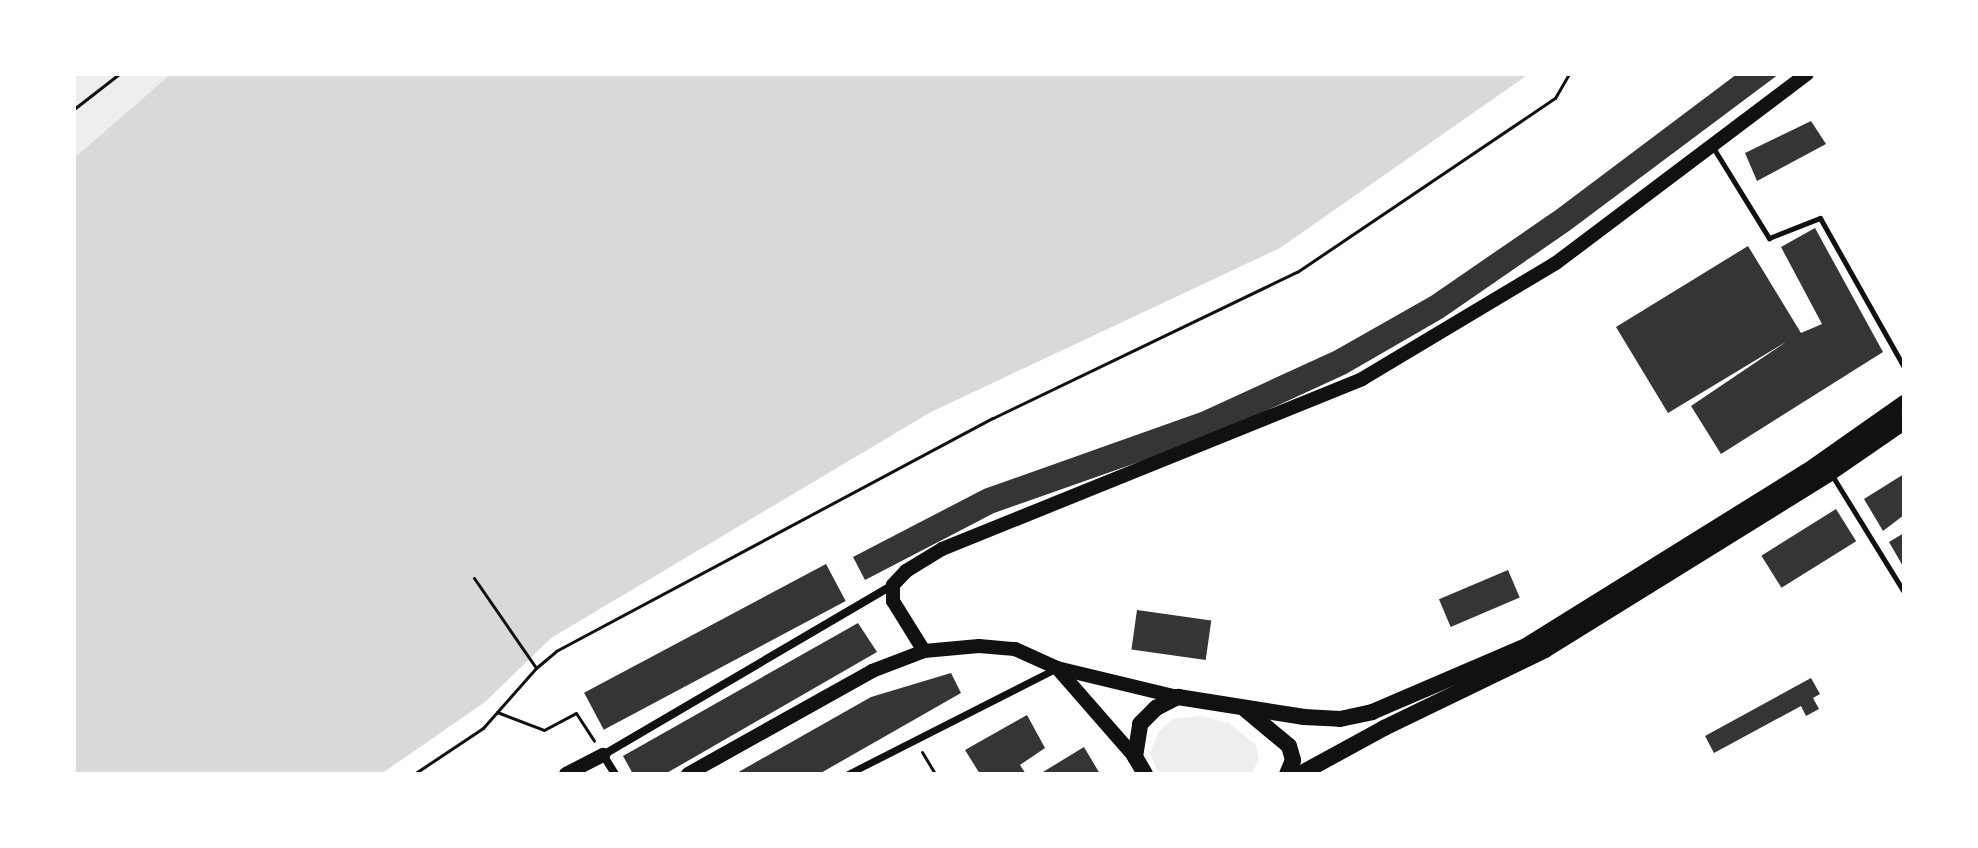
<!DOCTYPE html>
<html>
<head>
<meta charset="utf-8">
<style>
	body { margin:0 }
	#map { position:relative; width:1978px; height:848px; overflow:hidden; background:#fff; font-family:Rubik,sans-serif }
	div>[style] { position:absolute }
	.green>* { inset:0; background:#eee }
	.water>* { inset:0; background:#d9d9d9 }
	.building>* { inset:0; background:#353535; transform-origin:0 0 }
	.path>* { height:3px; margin:-1.5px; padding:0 1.5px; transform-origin:1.5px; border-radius:1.5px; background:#111 }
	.service>* { height:5px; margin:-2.5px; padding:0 2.5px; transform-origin:2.5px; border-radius:2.5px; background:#111 }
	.pedestrian>* { height:7px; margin:-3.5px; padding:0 3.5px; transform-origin:3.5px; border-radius:3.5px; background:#111 }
	.minor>* { height:8px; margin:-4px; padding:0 4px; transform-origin:4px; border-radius:4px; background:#111 }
	.tertiary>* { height:14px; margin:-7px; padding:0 7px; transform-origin:7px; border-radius:7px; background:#111 }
	.primary>* { height:16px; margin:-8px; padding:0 8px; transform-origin:8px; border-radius:8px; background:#111 }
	span { translate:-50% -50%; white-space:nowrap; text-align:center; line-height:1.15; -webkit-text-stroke:8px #fff; paint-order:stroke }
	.frame { position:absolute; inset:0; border:76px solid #fff; pointer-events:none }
</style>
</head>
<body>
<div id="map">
	<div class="green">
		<div style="clip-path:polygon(74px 74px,171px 74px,74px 158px)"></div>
		<div style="clip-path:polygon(1200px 716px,1229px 723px,1256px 745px,1259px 760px,1251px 774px,1159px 774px,1150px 753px,1159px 731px,1173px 719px)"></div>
	</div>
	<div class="water">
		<div style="clip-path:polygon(171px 74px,1529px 74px,1280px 248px,931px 412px,551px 638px,485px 702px,381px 774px,74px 774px,74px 158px)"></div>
	</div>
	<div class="building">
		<div style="clip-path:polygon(1737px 74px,1779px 74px,1569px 231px,1443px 318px,1346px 374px,1207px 438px,994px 513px,865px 580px,853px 557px,984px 489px,1201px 412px,1334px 351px,1431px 296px,1556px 210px)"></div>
		<div style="clip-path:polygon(1811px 121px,1826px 144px,1757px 181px,1745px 153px)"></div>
		<div style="clip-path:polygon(1815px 228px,1883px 352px,1721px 454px,1691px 406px,1786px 342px,1668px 413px,1616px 327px,1748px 246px,1801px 333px,1822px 324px,1781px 247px)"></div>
		<div style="clip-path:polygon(1904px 474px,1904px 515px,1883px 531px,1864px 499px)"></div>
		<div style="left:1836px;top:509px;width:38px;height:88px;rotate:58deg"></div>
		<div style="clip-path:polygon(1904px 533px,1904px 568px,1889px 542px)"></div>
		<div style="left:826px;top:564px;width:42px;height:274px;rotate:62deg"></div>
		<div style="left:1508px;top:570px;width:30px;height:75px;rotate:67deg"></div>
		<div style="left:1137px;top:610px;width:75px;height:40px;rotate:8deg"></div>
		<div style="clip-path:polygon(858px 623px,877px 652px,665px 774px,633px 774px,623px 756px)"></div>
		<div style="clip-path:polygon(951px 673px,961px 693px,819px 774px,735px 774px,871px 697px)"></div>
		<div style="clip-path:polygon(1811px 678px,1820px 694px,1813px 698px,1819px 709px,1806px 716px,1801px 706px,1714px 753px,1705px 736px)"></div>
		<div style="clip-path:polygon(1027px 715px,1045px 748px,1020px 765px,1026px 774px,980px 774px,965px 750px)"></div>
		<div style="clip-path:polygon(1084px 747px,1100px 774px,1045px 774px,1043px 772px)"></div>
	</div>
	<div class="path">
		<div style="left:74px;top:109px;width:57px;rotate:-37.9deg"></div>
		<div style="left:474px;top:578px;width:109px;rotate:55.4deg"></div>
		<div style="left:497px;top:712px;width:50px;rotate:21deg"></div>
		<div style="left:544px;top:730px;width:36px;rotate:-28deg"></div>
		<div style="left:576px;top:713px;width:33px;rotate:57deg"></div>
		<div style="left:922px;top:752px;width:26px;rotate:59deg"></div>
		<div style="left:414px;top:774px;width:83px;rotate:-33.7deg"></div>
		<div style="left:483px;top:728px;width:80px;rotate:-48.5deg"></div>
		<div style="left:536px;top:668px;width:26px;rotate:-40deg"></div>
		<div style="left:556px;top:651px;width:495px;rotate:-28.1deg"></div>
		<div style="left:993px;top:418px;width:337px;rotate:-25.7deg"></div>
		<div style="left:1297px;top:272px;width:311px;rotate:-34deg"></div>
		<div style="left:1555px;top:98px;width:28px;rotate:-60deg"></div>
	</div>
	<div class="service">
		<div style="left:1714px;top:149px;width:105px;rotate:58.3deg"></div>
		<div style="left:1769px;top:238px;width:55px;rotate:-21.4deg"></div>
		<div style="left:1820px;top:218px;width:171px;rotate:60.6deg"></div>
		<div style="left:1833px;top:477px;width:135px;rotate:58.3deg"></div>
	</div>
	<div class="pedestrian">
		<div style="left:848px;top:774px;width:234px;rotate:-26.9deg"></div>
	</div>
	<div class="minor">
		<div style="left:615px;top:774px;width:22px;rotate:-122deg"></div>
		<div style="left:603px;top:755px;width:336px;rotate:-30.4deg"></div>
	</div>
	<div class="tertiary">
		<div style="left:924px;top:651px;width:59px;rotate:-121.8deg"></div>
		<div style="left:893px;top:601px;width:16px;rotate:-90deg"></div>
		<div style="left:893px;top:585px;width:19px;rotate:-47deg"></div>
		<div style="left:906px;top:571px;width:42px;rotate:-31.4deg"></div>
		<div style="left:942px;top:549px;width:453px;rotate:-22deg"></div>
		<div style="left:1362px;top:379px;width:226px;rotate:-30.9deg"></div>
		<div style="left:1556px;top:263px;width:314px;rotate:-37deg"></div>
		<div style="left:1057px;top:668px;width:118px;rotate:48.8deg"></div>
		<div style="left:566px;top:774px;width:42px;rotate:-27.2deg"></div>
		<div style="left:688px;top:774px;width:211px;rotate:-29.2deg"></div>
		<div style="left:872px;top:671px;width:56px;rotate:-21deg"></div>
		<div style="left:924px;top:651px;width:55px;rotate:-5.2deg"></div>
		<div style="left:979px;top:646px;width:36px;rotate:5deg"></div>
		<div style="left:1015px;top:649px;width:46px;rotate:24.3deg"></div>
		<div style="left:1057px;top:668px;width:124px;rotate:13.5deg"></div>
	</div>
	<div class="primary">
		<div style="left:1246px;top:710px;width:56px;rotate:39.9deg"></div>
		<div style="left:1289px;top:746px;width:15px;rotate:74deg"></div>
		<div style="left:1293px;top:760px;width:15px;rotate:113deg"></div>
		<div style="left:1145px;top:774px;width:20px;rotate:-120deg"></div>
		<div style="left:1135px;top:757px;width:33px;rotate:-81deg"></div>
		<div style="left:1140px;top:724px;width:23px;rotate:-45deg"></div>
		<div style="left:1156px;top:708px;width:25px;rotate:-27deg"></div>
		<div style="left:1178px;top:697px;width:128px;rotate:9deg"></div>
		<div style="left:1304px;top:717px;width:36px;rotate:3deg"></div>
		<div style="left:1340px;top:719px;width:33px;rotate:-12deg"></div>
		<div style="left:1372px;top:712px;width:168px;rotate:-23.2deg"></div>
		<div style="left:1526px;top:646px;width:330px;rotate:-31.9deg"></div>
		<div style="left:1806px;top:472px;width:120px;rotate:-35.1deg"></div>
		<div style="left:1300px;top:774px;width:96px;rotate:-28.7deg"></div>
		<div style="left:1384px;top:728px;width:179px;rotate:-25.8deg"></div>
		<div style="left:1545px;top:650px;width:335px;rotate:-31.8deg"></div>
		<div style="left:1830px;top:473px;width:90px;rotate:-34.6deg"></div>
	</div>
	<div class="frame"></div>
</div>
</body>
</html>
